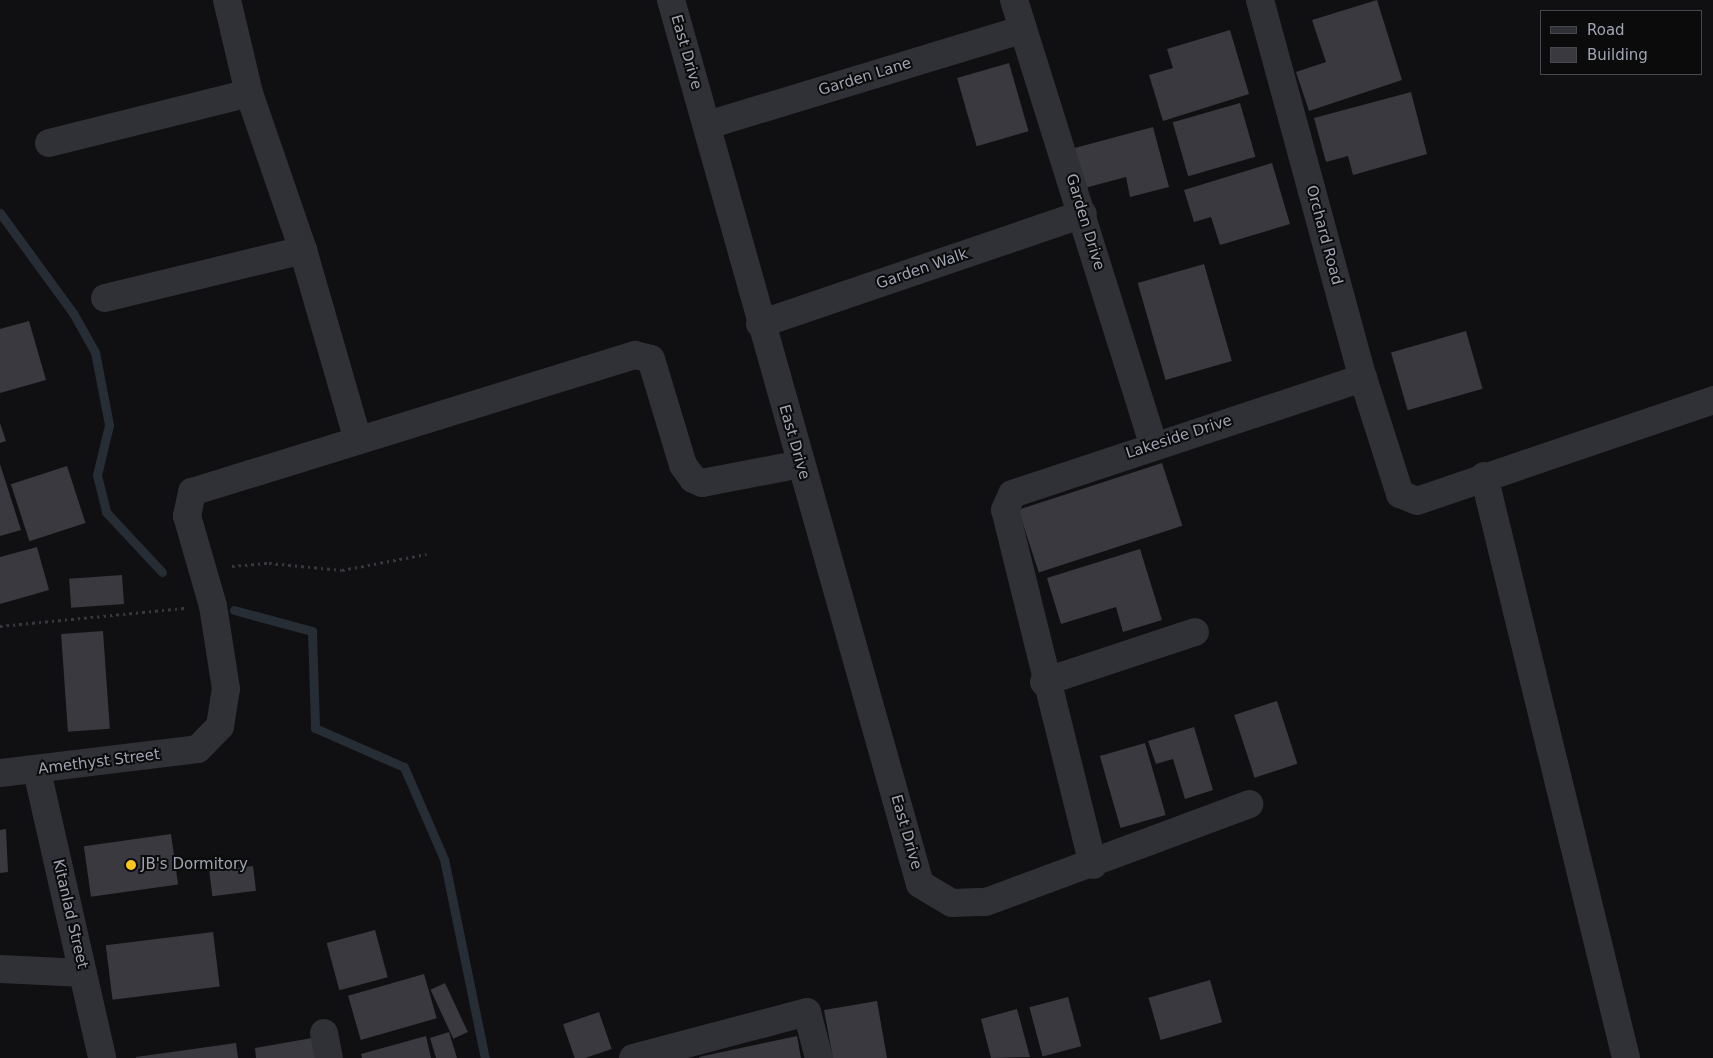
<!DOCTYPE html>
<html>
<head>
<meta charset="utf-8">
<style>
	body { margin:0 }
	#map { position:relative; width:1713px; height:1058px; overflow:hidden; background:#100f11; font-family:"DejaVu Sans",sans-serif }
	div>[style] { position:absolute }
	.stream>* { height:9px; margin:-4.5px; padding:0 4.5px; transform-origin:4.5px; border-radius:4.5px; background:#262d35 }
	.building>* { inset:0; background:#3a393f; transform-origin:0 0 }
	.path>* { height:3px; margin-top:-1.5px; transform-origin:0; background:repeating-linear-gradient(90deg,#36383d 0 2.5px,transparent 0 6.5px) }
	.minor>* { height:28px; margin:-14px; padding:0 14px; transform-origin:14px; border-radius:14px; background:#303136 }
	.dots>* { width:14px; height:14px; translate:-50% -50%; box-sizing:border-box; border:2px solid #0b0b0c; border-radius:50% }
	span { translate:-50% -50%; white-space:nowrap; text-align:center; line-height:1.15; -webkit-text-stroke:4px #0b0b0c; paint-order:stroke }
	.street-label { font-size:15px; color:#a0a4b3 }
	.poi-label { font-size:15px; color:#a0a4b3 }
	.left { translate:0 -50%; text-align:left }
	.legend { position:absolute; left:1540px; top:10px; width:162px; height:65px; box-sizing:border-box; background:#0b0b0c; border:1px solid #47484f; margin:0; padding:6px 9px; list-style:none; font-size:15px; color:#a0a4b3 }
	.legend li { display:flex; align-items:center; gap:10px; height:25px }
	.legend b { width:25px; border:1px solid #47484f }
</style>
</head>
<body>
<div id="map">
	<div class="stream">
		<div style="left:0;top:213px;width:124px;rotate:53.9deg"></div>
		<div style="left:73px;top:313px;width:45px;rotate:60.6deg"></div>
		<div style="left:95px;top:352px;width:74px;rotate:79.1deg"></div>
		<div style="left:109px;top:425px;width:51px;rotate:103.5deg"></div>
		<div style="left:97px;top:475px;width:38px;rotate:76deg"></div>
		<div style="left:106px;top:512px;width:82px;rotate:47deg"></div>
		<div style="left:234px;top:610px;width:81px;rotate:15.1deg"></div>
		<div style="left:312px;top:631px;width:97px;rotate:88.2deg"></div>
		<div style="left:315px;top:728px;width:97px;rotate:23.7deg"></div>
		<div style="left:404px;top:767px;width:100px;rotate:66.5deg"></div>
		<div style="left:444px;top:859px;width:203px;rotate:78.4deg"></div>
	</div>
	<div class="building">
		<div style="clip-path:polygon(1377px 0,1402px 80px,1309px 111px,1296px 72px,1326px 62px,1312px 20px)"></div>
		<div style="clip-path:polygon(1230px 30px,1249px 94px,1163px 121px,1149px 75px,1173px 68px,1167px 49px)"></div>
		<div style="left:1009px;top:63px;width:71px;height:54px;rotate:74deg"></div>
		<div style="clip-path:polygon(1411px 92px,1427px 154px,1353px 175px,1348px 156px,1326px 162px,1314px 118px)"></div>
		<div style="left:1240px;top:103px;width:56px;height:70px;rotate:74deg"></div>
		<div style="clip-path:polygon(1153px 127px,1169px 187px,1130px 197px,1126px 177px,1081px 189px,1071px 149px)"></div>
		<div style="clip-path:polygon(1272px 163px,1290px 224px,1220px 245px,1211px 217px,1194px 222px,1184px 190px)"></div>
		<div style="left:1204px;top:264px;width:101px;height:69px;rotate:74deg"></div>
		<div style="clip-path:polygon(29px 321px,46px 380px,0 393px,0 329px)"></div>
		<div style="left:1466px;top:331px;width:60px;height:78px;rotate:74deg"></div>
		<div style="clip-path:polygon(0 423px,6px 441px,0 443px)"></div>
		<div style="left:1162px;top:463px;width:66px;height:151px;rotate:72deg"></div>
		<div style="clip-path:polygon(0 464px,21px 530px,0 536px)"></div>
		<div style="left:67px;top:466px;width:60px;height:59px;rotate:72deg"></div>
		<div style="clip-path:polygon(37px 547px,49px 590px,0 604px,0 557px)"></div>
		<div style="clip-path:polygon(1140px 549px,1162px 620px,1123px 632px,1116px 607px,1061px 624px,1047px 578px)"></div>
		<div style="left:122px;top:575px;width:29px;height:53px;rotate:86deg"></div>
		<div style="left:103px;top:631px;width:98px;height:42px;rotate:86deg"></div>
		<div style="left:1277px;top:701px;width:66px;height:45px;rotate:72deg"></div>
		<div style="clip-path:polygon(1194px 727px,1213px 790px,1185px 799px,1173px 759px,1156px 764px,1148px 741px)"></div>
		<div style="left:1145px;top:743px;width:75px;height:47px;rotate:74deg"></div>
		<div style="clip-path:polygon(6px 829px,8px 872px,0 873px,0 830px)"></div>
		<div style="left:171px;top:834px;width:51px;height:88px;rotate:82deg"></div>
		<div style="left:253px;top:866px;width:25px;height:44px;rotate:83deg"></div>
		<div style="left:375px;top:930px;width:49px;height:50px;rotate:75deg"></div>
		<div style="left:213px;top:932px;width:55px;height:108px;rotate:83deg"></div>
		<div style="left:424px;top:974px;width:46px;height:79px;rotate:74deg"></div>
		<div style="left:1210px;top:980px;width:44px;height:64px;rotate:74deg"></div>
		<div style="left:445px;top:983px;width:54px;height:16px;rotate:65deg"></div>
		<div style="left:1068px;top:997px;width:51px;height:40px;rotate:75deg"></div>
		<div style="clip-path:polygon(877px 1001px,887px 1058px,833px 1058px,824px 1010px)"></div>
		<div style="clip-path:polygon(1017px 1009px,1030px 1057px,991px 1058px,981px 1019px)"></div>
		<div style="left:599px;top:1012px;width:39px;height:38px;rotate:71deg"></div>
		<div style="clip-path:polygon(449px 1032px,457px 1058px,436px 1058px,430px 1038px)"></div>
		<div style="clip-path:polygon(426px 1036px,431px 1058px,362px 1058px,361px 1054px)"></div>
		<div style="clip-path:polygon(797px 1036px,801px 1058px,699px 1058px,699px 1057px)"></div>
		<div style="clip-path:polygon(318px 1037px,322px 1058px,256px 1058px,255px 1048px)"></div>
		<div style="clip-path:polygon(236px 1043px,238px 1058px,136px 1058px,136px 1057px)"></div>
	</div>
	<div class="path">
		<div style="left:232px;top:566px;width:37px;rotate:-5deg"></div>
		<div style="left:269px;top:563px;width:73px;rotate:5.5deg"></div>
		<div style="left:342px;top:570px;width:86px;rotate:-10.7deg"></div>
		<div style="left:0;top:626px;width:185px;rotate:-5.6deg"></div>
	</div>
	<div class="minor">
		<div style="left:227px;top:0;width:96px;rotate:76.7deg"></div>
		<div style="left:249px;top:93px;width:166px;rotate:71deg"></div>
		<div style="left:303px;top:250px;width:198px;rotate:73.9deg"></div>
		<div style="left:671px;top:0;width:918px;rotate:74.27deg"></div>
		<div style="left:920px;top:884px;width:37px;rotate:31deg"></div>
		<div style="left:952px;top:903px;width:34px;rotate:-2deg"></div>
		<div style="left:986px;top:902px;width:281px;rotate:-20.4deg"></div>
		<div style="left:1014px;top:0;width:465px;rotate:72.6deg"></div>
		<div style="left:1260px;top:0;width:392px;rotate:74.8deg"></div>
		<div style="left:1363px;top:378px;width:122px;rotate:72.3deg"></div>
		<div style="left:1400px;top:494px;width:18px;rotate:22deg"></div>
		<div style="left:1417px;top:501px;width:313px;rotate:-18.8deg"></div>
		<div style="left:708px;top:125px;width:329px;rotate:-16.9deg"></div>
		<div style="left:49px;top:143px;width:206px;rotate:-14deg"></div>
		<div style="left:105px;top:298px;width:204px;rotate:-13.6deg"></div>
		<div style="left:760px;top:324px;width:341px;rotate:-18.8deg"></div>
		<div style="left:1484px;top:476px;width:599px;rotate:76.29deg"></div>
		<div style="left:1044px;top:682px;width:159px;rotate:-18.3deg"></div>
		<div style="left:37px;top:771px;width:294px;rotate:77.2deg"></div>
		<div style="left:0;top:773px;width:199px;rotate:-6.9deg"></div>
		<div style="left:198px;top:749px;width:32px;rotate:-46deg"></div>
		<div style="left:220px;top:726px;width:37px;rotate:-81deg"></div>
		<div style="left:226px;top:689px;width:84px;rotate:-98.9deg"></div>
		<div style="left:213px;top:606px;width:94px;rotate:-106.1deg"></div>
		<div style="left:187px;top:516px;width:25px;rotate:-78deg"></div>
		<div style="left:192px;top:492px;width:464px;rotate:-17.2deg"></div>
		<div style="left:635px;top:355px;width:16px;rotate:14deg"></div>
		<div style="left:651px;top:359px;width:111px;rotate:73.2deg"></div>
		<div style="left:683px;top:465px;width:17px;rotate:54deg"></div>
		<div style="left:693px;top:479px;width:10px;rotate:24deg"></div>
		<div style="left:702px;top:483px;width:101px;rotate:-10.9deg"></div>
		<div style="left:1093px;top:865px;width:366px;rotate:-103.9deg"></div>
		<div style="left:1005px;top:510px;width:17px;rotate:-66deg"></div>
		<div style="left:1012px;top:494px;width:370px;rotate:-18.3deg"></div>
		<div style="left:0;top:969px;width:83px;rotate:2.8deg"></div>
		<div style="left:324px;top:1033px;width:25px;rotate:79deg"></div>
		<div style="left:633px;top:1058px;width:180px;rotate:-14.8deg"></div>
		<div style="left:807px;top:1012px;width:48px;rotate:75.4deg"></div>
	</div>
	<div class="dots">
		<div style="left:131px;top:865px;background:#fac51e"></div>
	</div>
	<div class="street-label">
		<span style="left:686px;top:52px;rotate:74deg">East Drive</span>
		<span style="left:865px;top:77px;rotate:-17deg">Garden Lane</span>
		<span style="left:1085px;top:222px;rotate:73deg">Garden Drive</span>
		<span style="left:1324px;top:235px;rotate:75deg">Orchard Road</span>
		<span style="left:922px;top:269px;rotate:-19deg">Garden Walk</span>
		<span style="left:1179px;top:437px;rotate:-18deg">Lakeside Drive</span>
		<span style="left:794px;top:442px;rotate:74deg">East Drive</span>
		<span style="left:99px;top:762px;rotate:-7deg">Amethyst Street</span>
		<span style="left:906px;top:832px;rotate:74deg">East Drive</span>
		<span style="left:70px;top:914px;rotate:77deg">Kitanlad Street</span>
	</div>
	<div class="poi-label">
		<span class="left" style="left:141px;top:865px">JB's Dormitory</span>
	</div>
	<ul class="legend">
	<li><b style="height:6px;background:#303136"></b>Road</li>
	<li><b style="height:14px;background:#3a393f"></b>Building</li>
	</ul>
</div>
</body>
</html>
